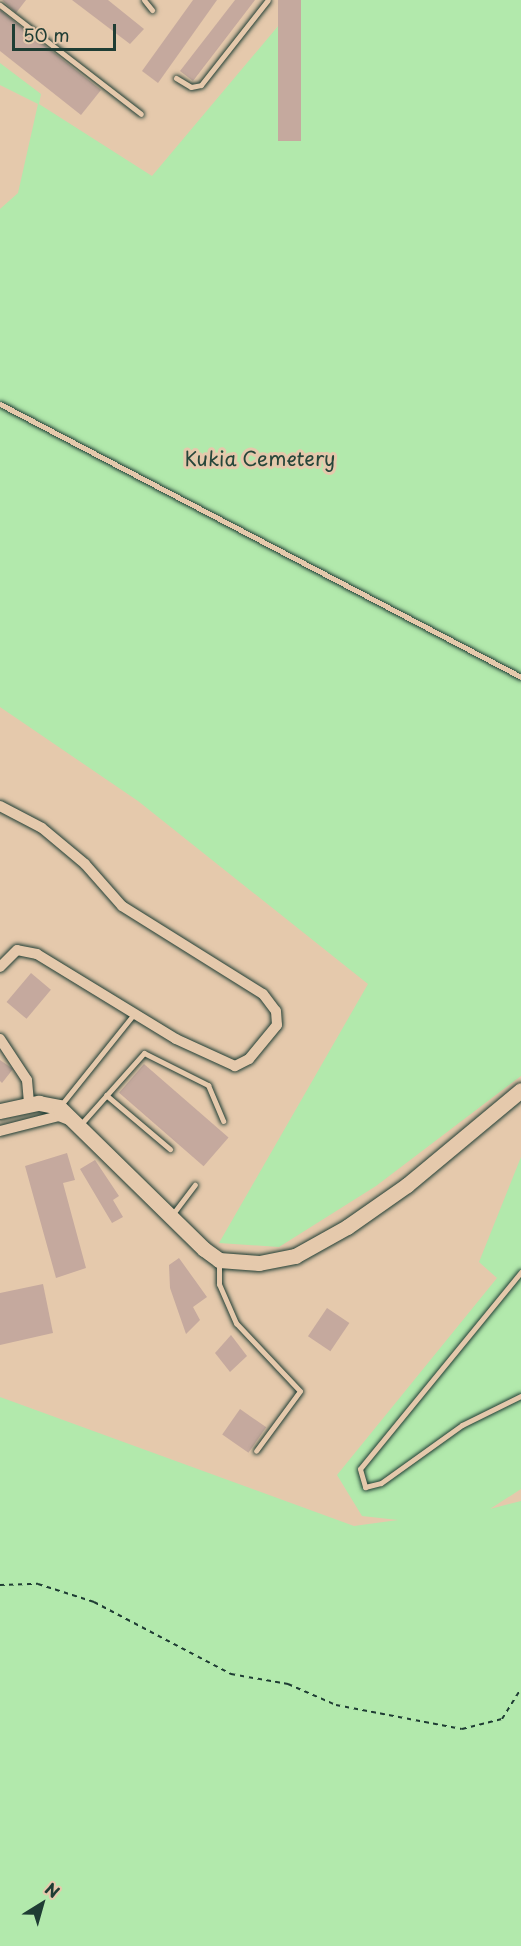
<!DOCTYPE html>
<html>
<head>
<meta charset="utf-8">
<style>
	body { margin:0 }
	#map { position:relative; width:521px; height:1946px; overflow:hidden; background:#e5c9ac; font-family:"Playpen Sans",sans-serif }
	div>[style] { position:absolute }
	.green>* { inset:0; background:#b2e9ac }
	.building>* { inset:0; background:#c5a99e; transform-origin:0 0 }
	.path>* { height:2px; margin-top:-1px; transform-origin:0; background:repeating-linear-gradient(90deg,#1f3d34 0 4.5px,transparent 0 9px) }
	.roads { filter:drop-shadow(0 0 2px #1f3d34) drop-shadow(0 0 2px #1f3d34) }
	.lane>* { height:5px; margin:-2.5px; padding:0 2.5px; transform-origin:2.5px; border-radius:2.5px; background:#e5c9ac }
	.street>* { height:10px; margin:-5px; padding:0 5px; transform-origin:5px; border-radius:5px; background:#e5c9ac }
	.secondary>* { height:15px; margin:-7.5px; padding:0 7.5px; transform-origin:7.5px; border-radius:7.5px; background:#e5c9ac }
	span { translate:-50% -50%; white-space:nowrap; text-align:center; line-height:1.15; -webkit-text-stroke:6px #e5c9ac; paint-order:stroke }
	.park-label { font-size:20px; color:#26463a }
	.north { position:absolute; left:12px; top:1874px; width:60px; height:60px; -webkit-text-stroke:4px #e5c9ac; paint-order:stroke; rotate:37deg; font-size:16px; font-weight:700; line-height:24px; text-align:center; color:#1f3d34 }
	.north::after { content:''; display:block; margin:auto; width:21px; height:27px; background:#1f3d34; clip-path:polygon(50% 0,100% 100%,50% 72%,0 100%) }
	.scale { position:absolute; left:12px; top:24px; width:104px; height:27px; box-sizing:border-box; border:3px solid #1f3d34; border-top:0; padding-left:8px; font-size:18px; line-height:21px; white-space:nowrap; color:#1f3d34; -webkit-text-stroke:4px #e5c9ac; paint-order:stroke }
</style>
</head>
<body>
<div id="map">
	<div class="green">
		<div style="clip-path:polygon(300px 0,521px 0,521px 1076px,376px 1186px,279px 1247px,219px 1243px,368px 984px,138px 801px,0 707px,0 209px,18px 193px,38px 104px,0 85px,0 63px,41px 94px,39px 104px,152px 176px)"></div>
		<div style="clip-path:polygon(521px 1157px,521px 1489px,490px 1509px,521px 1501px,521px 1946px,0 1946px,0 1397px,354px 1526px,398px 1520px,362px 1516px,337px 1475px,497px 1278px,479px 1262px)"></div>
	</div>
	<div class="building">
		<div style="clip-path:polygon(2px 0,26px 0,16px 13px)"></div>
		<div style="clip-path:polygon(72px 0,108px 0,144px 29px,130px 44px)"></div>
		<div style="clip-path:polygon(193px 0,217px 0,158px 83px,142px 71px)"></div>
		<div style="clip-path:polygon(235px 0,255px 0,193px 81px,180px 71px)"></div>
		<div style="left:278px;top:0;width:23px;height:141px"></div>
		<div style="clip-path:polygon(0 10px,101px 90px,81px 115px,0 51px)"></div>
		<div style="left:31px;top:973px;width:26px;height:38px;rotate:40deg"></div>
		<div style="clip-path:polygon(0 1060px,13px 1069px,2px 1083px,0 1081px)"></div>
		<div style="left:144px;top:1064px;width:112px;height:38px;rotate:41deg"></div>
		<div style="clip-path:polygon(67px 1153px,75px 1180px,63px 1183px,86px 1268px,56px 1278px,25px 1166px)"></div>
		<div style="clip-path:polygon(95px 1160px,119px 1196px,113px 1200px,123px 1217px,112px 1223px,80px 1169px)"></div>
		<div style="clip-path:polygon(179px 1258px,207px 1297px,193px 1307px,200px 1320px,186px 1334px,170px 1288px,169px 1265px)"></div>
		<div style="clip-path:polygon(43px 1284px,53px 1333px,0 1345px,0 1293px)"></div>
		<div style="left:327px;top:1308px;width:27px;height:34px;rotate:34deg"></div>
		<div style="clip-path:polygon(231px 1335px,247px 1356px,230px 1372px,215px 1353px)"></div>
		<div style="left:240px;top:1409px;width:32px;height:31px;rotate:35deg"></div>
	</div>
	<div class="path">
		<div style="left:0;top:1585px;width:38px;rotate:-2deg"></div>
		<div style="left:38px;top:1584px;width:59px;rotate:17.8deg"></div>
		<div style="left:94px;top:1602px;width:155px;rotate:27.7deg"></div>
		<div style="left:231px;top:1674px;width:58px;rotate:10deg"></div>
		<div style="left:288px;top:1684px;width:52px;rotate:23.6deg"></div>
		<div style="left:336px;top:1705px;width:128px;rotate:10.8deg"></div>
		<div style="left:462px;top:1729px;width:41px;rotate:-14deg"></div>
		<div style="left:502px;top:1719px;width:36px;rotate:-58deg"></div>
	</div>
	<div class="roads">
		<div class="lane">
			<div style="left:144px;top:0;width:13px;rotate:51deg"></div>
			<div style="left:0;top:5px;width:178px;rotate:37.7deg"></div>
			<div style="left:176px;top:78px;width:17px;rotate:31deg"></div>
			<div style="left:191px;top:87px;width:10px;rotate:-11deg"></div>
			<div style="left:201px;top:85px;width:108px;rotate:-51.8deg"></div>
			<div style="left:0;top:404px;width:588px;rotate:27.65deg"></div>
			<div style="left:106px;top:1095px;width:84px;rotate:40.2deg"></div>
			<div style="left:61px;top:1105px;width:117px;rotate:-51.3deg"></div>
			<div style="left:81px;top:1124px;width:95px;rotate:-48.4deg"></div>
			<div style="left:144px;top:1053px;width:72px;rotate:26.6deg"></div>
			<div style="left:208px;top:1085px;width:39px;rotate:67deg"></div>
			<div style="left:172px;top:1215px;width:38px;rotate:-53deg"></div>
			<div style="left:219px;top:1262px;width:22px;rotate:90deg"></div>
			<div style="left:219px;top:1284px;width:43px;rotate:66.4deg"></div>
			<div style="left:236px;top:1323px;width:93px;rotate:46.7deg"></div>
			<div style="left:300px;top:1391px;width:74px;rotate:126.3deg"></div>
			<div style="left:521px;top:1272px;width:254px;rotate:129.3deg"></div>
			<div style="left:360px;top:1469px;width:19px;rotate:74deg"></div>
			<div style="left:365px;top:1487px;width:16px;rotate:-14deg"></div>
			<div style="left:381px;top:1483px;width:100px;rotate:-35.6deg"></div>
			<div style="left:462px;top:1425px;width:66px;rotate:-26.2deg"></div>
		</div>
		<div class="street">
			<div style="left:0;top:806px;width:47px;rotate:27.6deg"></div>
			<div style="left:42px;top:828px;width:56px;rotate:39.9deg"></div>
			<div style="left:85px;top:864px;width:56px;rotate:48.6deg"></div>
			<div style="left:122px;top:906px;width:166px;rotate:32deg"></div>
			<div style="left:263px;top:994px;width:21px;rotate:53deg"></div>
			<div style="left:276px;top:1011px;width:14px;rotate:86deg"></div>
			<div style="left:277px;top:1025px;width:44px;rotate:129.5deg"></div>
			<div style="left:249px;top:1059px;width:16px;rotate:153deg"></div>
			<div style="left:235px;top:1066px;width:65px;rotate:-155.4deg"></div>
			<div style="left:176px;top:1039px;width:163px;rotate:-148.6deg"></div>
			<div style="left:37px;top:954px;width:20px;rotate:-169deg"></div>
			<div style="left:17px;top:950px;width:24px;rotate:135deg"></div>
			<div style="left:0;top:1039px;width:49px;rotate:56.6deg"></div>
			<div style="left:27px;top:1080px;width:25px;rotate:85deg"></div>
			<div style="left:0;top:1131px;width:61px;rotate:-14.3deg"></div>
			<div style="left:59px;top:1116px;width:11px;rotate:22deg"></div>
		</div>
		<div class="secondary">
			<div style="left:0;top:1111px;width:40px;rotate:-12deg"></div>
			<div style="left:39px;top:1103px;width:20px;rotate:11deg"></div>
			<div style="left:59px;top:1107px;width:203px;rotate:44.4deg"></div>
			<div style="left:204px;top:1249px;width:19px;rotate:36deg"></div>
			<div style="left:219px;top:1260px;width:40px;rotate:4.3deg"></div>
			<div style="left:259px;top:1263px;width:37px;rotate:-11deg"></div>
			<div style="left:295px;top:1256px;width:60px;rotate:-29.1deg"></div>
			<div style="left:347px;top:1227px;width:73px;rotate:-35deg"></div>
			<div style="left:407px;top:1185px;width:148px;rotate:-39.8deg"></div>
		</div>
	</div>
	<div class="park-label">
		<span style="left:260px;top:458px">Kukia Cemetery</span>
	</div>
	<div class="north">N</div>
	<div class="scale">50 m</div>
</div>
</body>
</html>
